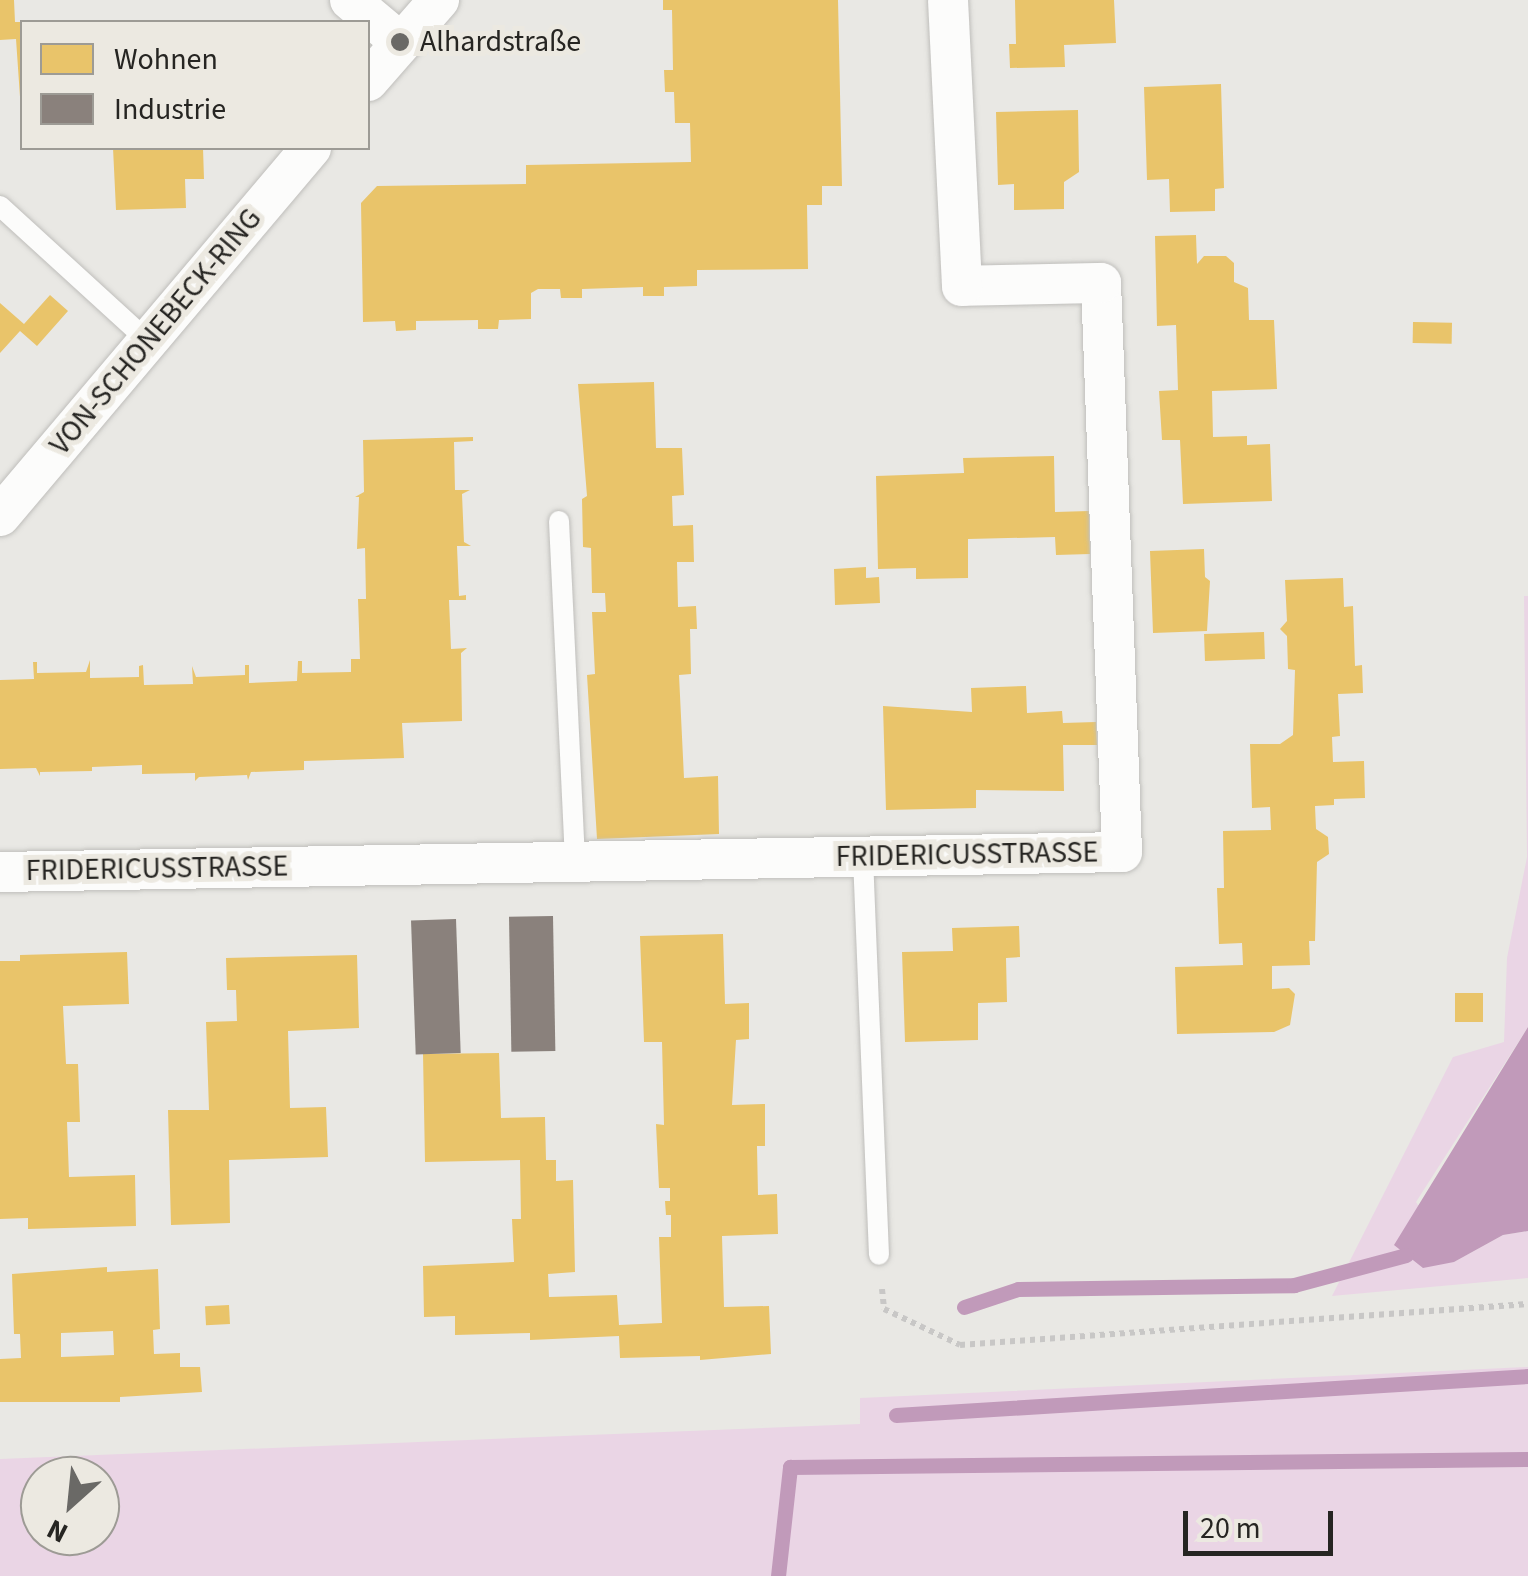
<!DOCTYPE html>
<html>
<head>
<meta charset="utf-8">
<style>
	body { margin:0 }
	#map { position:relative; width:1528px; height:1576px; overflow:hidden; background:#e9e8e4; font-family:"Source Sans 3",sans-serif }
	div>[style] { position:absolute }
	.green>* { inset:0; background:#ead5e5 }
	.water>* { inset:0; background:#c19aba }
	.homes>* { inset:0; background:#e9c46a; transform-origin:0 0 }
	.industry>* { inset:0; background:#8a817c; transform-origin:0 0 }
	.stream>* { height:15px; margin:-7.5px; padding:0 7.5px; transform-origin:7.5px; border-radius:7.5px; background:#c19aba }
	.path>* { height:6px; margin-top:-3px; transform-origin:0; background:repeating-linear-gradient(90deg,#c8c7c6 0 5px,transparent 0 10px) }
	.roads { filter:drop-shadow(0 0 2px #bfbebb) drop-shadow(0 0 2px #bfbebb) }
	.lane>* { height:20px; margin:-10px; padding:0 10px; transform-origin:10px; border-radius:10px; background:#fcfcfb }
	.street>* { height:40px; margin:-20px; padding:0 20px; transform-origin:20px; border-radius:20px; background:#fcfcfb }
	.dots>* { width:28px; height:28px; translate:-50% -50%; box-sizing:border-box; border:5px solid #ece9e1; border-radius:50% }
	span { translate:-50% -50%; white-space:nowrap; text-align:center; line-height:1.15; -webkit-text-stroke:10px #ece9e1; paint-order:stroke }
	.poi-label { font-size:30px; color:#262522 }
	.left { translate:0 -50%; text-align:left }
	.street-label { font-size:30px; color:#262522 }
	.legend { position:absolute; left:20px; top:20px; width:350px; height:130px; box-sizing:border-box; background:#ece9e1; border:2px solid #9d9b95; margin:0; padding:12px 18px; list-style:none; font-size:30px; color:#262522 }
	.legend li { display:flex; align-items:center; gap:20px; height:50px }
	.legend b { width:50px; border:2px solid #9d9b95 }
	.north { position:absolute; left:20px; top:1456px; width:100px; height:100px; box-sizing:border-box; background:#ece9e1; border:2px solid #9d9b95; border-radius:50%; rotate:207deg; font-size:28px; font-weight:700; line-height:40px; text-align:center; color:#262522 }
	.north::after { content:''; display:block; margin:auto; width:35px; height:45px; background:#6a6966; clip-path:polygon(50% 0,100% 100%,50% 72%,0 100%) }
	.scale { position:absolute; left:1183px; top:1511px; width:150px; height:45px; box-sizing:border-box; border:5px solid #262522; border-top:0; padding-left:12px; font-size:30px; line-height:35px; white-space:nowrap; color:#262522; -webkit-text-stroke:8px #ece9e1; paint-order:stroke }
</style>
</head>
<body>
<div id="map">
	<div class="green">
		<div style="clip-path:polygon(1524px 596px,1528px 596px,1528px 1027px,1416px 1202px,1454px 1262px,1503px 1235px,1528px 1231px,1528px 1278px,1332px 1296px,1453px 1057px,1504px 1042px,1507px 958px,1527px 857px)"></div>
		<div style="clip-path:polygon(evenodd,1528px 1367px,1528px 1576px,0 1576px,0 1459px,860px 1424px,860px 1398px,1528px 1367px,100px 1476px,100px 1536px,40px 1536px,40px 1476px,100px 1476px)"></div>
	</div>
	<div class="water">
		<div style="clip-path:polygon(1528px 1027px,1528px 1231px,1503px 1235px,1454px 1262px,1423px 1268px,1394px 1245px)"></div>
	</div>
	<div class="homes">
		<div style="clip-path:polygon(0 0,14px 0,15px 22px,22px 22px,22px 126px,16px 39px,0 40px)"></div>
		<div style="clip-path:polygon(663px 0,838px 0,842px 186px,822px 186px,822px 205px,807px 205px,808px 269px,697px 270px,697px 286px,664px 287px,664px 296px,643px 296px,643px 287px,582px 289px,582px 298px,561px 298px,560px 289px,538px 289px,531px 293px,531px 319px,499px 320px,498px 329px,478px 329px,478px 320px,416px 321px,416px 330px,396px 331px,395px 321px,363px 322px,361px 203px,377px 186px,526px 184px,526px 165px,691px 162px,690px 123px,675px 123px,674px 92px,665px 92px,664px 70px,673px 70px,672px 10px,663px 10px)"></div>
		<div style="clip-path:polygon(1015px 0,1114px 0,1116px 43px,1064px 45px,1065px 67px,1010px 68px,1009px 44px,1016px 44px)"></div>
		<div style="clip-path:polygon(1221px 84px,1224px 188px,1215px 189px,1215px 211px,1170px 212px,1169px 179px,1147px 180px,1144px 87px)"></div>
		<div style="clip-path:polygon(1078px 110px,1079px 172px,1064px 182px,1064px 209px,1014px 210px,1014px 184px,998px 185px,996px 112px)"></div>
		<div style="clip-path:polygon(113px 148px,203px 148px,204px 179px,185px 179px,186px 208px,116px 210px)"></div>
		<div style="clip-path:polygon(1196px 235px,1197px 264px,1204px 256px,1226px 256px,1234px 263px,1234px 282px,1248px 288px,1249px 320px,1274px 320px,1277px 389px,1212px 391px,1213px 437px,1247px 436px,1247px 445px,1270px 444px,1272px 501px,1183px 504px,1180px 440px,1162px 440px,1159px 391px,1178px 390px,1176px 325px,1157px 326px,1155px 236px)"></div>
		<div style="clip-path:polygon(50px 295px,68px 311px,37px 346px,20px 331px,0 353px,0 303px,24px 324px)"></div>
		<div style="left:1413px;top:322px;width:39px;height:21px;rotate:1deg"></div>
		<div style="clip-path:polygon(654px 382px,656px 448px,682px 448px,684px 495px,672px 496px,673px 526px,693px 525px,694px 562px,677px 562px,678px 607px,696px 606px,697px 629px,690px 629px,691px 674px,679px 675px,684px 778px,718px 776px,719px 834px,597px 839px,587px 675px,595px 674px,592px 612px,606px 612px,605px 593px,592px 593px,591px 548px,583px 547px,582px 499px,587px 496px,578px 384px)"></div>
		<div style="clip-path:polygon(473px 437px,473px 441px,454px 442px,455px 490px,470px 490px,462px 494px,464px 542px,471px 546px,457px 546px,459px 596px,466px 595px,466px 600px,449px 600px,451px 649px,467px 648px,461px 653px,462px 721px,402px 723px,404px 758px,304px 761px,304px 770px,251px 772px,248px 780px,247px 775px,199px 777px,195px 781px,195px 773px,142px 774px,142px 765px,92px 767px,92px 771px,40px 772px,40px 776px,36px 768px,0 769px,0 680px,34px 679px,33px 662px,37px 662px,37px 673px,86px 672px,90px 660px,90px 678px,139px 677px,139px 666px,143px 665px,144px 685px,193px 684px,192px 666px,196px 677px,245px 675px,245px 665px,249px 665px,249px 683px,297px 681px,298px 661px,302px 661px,302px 673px,351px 672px,351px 659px,360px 659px,358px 599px,366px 599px,365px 548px,357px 549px,359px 497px,355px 497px,364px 492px,363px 440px)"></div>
		<div style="clip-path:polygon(1054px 456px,1055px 512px,1089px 511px,1090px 554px,1056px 555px,1055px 537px,968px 539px,968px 578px,916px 579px,916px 568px,878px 569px,876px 476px,964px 473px,963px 458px)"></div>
		<div style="clip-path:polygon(1204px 549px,1205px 577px,1210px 581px,1207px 631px,1153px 633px,1150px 551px)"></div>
		<div style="clip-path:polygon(866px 567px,866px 578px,879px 577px,880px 603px,835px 605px,834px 569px)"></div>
		<div style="clip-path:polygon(1343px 578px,1344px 607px,1353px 606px,1355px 666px,1362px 665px,1363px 693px,1338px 694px,1340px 736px,1332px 737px,1333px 762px,1364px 761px,1365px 798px,1334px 799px,1334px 805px,1315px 806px,1316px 829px,1328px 837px,1329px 854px,1317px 862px,1315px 941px,1309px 941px,1310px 965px,1272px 966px,1272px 989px,1289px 988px,1295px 994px,1290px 1025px,1274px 1032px,1177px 1034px,1175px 967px,1243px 965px,1242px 943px,1219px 944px,1217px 888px,1224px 888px,1223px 831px,1271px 830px,1270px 807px,1252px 808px,1250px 744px,1280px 744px,1293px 735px,1295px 670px,1288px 669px,1287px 636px,1280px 629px,1287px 621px,1285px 580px)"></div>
		<div style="left:1264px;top:632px;width:27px;height:60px;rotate:88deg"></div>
		<div style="clip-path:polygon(1026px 686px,1027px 713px,1062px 711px,1063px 723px,1096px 722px,1097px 745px,1063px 745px,1064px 791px,976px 790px,976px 808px,886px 810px,883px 706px,972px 712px,971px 688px)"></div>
		<div style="clip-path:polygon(1019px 926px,1020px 957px,1006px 958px,1007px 1002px,978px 1003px,978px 1040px,905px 1042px,902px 952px,953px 951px,952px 928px)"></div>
		<div style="clip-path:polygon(723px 934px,725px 1004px,749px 1003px,749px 1039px,736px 1040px,732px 1105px,765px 1104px,765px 1146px,757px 1146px,758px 1195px,777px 1194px,778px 1234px,722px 1236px,724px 1307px,769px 1306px,771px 1354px,700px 1360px,700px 1356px,620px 1358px,619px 1336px,530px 1340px,530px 1333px,455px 1335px,455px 1316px,424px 1317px,423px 1266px,514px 1262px,512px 1219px,521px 1219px,520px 1160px,425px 1162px,423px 1054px,499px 1053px,501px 1118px,545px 1117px,546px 1160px,556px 1160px,556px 1181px,573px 1180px,575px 1272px,548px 1274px,549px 1297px,617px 1295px,619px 1325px,662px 1323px,659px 1237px,671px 1237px,671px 1215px,666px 1215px,665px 1201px,670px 1201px,670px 1188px,659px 1188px,656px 1124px,664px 1125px,662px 1042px,644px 1042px,640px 936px)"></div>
		<div style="clip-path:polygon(127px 952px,129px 1004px,63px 1006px,66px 1064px,78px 1064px,80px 1122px,67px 1122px,69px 1177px,135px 1175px,136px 1226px,28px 1229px,28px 1218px,0 1219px,0 961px,20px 961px,20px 955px)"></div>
		<div style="clip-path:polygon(357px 955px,359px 1028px,288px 1031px,290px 1108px,326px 1107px,328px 1157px,229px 1160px,230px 1223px,171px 1225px,168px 1110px,209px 1110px,206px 1022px,237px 1021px,236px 990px,227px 990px,226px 958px)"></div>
		<div style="left:1455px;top:993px;width:28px;height:29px"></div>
		<div style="clip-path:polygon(evenodd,107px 1267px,107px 1272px,158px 1269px,160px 1329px,153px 1330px,154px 1354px,180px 1353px,180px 1367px,200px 1367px,202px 1392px,120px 1397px,120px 1402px,0 1402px,0 1359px,21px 1358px,20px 1334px,14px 1334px,12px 1274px,107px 1267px,113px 1331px,114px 1355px,61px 1357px,61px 1333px,113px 1331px)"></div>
		<div style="left:229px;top:1305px;width:19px;height:24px;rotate:87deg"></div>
	</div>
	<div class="industry">
		<div style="left:553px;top:916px;width:135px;height:44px;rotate:89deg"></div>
		<div style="left:456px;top:919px;width:134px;height:45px;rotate:88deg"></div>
	</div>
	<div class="stream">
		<div style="left:964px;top:1307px;width:57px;rotate:-18.4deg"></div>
		<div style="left:1018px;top:1289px;width:276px;rotate:-0.8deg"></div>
		<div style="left:1294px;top:1285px;width:116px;rotate:-15deg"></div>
		<div style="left:896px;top:1415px;width:633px;rotate:-3.53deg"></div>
		<div style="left:778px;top:1576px;width:110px;rotate:-83.7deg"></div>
		<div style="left:790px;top:1467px;width:738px;rotate:-0.62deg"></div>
	</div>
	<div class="path">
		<div style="left:882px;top:1289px;width:20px;rotate:84deg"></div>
		<div style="left:884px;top:1309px;width:84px;rotate:25.3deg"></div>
		<div style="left:960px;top:1345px;width:569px;rotate:-4.13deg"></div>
	</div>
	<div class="roads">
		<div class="lane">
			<div style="left:0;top:206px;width:200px;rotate:42.4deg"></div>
			<div style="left:559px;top:521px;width:341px;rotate:87.3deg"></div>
			<div style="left:863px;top:857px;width:398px;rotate:87.7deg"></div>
		</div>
		<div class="street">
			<div style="left:350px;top:0;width:65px;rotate:40deg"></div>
			<div style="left:368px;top:81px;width:108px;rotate:-48.8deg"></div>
			<div style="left:0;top:516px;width:482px;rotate:-49.8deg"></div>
			<div style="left:0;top:872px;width:1122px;rotate:-1.02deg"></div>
			<div style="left:1122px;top:852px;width:569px;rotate:-92.11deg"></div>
			<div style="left:1101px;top:283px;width:139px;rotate:178.8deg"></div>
			<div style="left:962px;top:286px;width:286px;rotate:-92.8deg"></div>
		</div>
	</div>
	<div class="dots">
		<div style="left:400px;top:42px;background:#6a6966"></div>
	</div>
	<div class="poi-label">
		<span class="left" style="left:420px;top:42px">Alhardstraße</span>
	</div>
	<div class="street-label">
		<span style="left:156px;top:332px;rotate:-50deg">VON-SCHONEBECK-RING</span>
		<span style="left:967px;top:855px;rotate:-1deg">FRIDERICUSSTRASSE</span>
		<span style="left:157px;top:869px;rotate:-1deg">FRIDERICUSSTRASSE</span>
	</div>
	<ul class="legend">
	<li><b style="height:28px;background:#e9c46a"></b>Wohnen</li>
	<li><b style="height:28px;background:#8a817c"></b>Industrie</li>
	</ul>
	<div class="north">N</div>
	<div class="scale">20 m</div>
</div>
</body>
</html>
